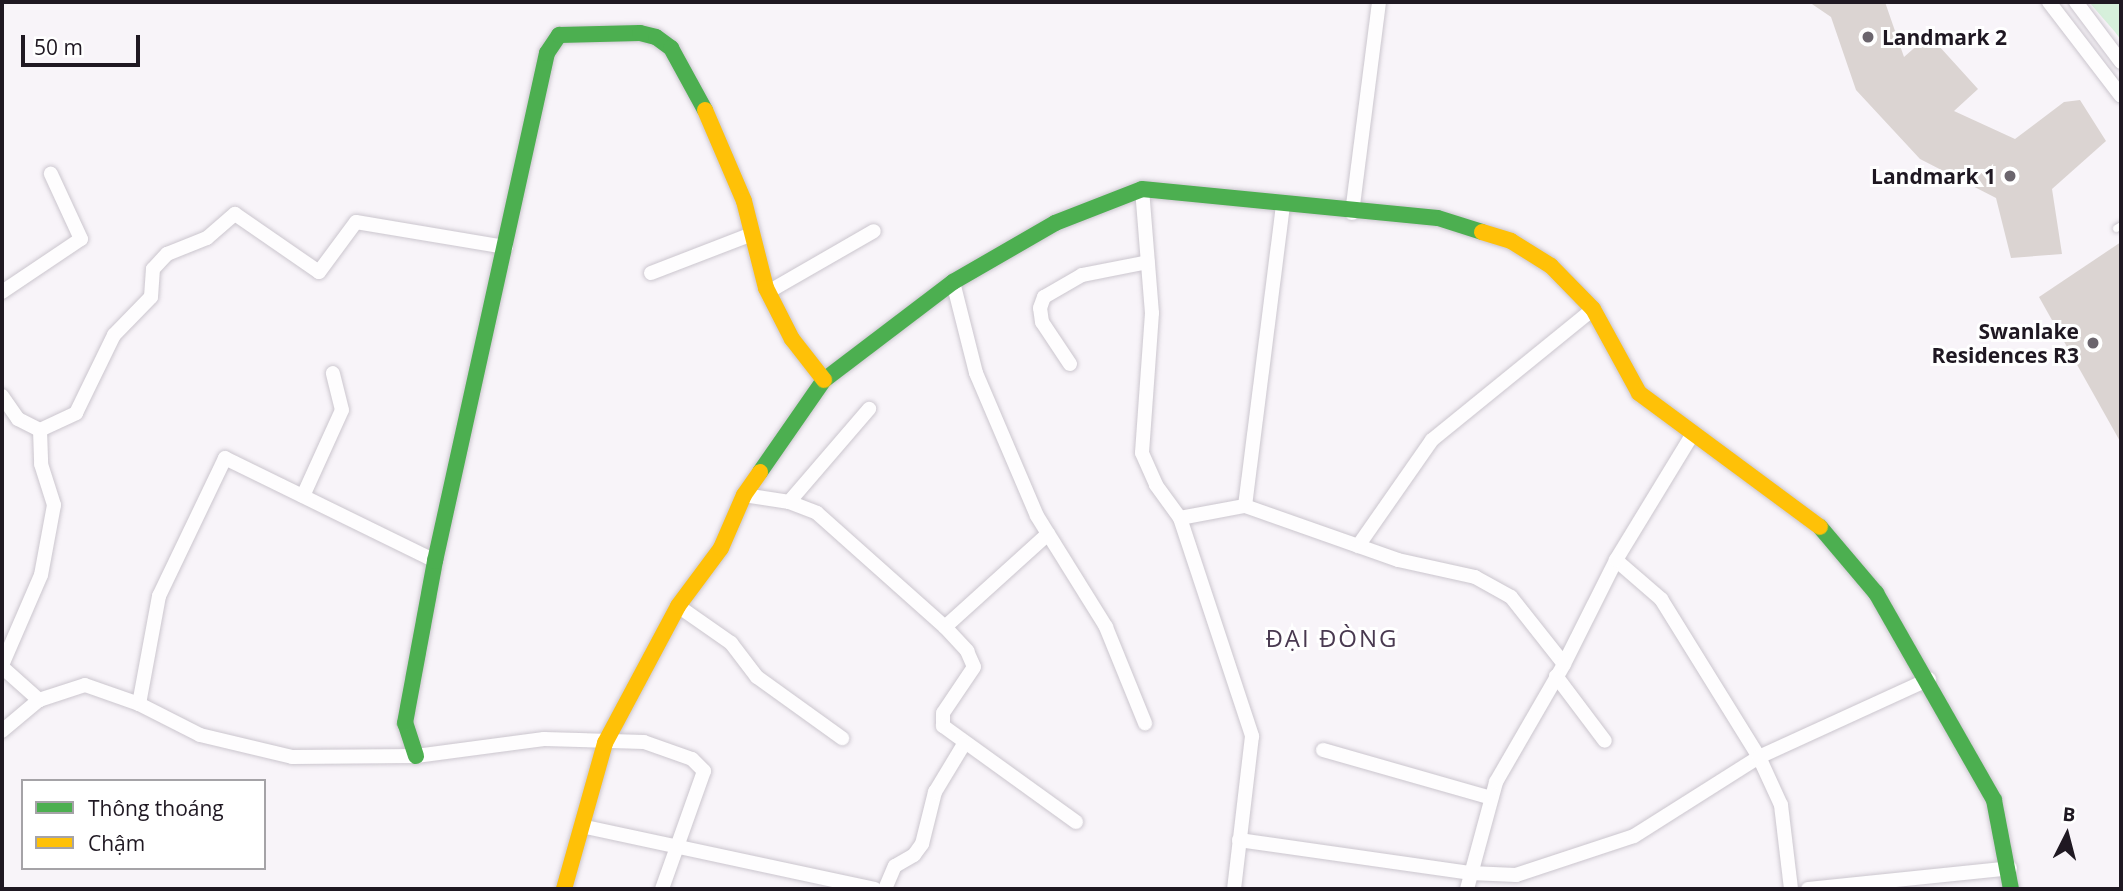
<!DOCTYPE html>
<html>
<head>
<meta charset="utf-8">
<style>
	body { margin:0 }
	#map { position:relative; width:2123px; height:891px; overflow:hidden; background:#f8f4f9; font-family:"Open Sans",sans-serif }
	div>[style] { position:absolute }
	.green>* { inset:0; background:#d6f0db }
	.building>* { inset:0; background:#dbd4d2 }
	.roads { filter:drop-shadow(0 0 2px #cbc6ce) drop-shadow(0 0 2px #cbc6ce) }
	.lane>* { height:7px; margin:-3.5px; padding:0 3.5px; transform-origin:3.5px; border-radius:3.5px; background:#fefdfe }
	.street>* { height:14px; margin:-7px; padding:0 7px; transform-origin:7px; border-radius:7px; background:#fefdfe }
	.fast>* { height:16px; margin:-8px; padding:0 8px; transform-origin:8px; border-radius:8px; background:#4caf50 }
	.slow>* { height:16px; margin:-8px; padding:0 8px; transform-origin:8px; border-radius:8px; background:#ffc107 }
	.dots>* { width:19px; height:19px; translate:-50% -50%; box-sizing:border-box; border:4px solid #fff; border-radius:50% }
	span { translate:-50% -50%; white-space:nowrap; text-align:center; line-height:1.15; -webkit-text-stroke:6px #fff; paint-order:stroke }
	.poi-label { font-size:21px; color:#1f1822; font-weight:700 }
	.left { translate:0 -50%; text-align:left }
	.right { translate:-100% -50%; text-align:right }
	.quarter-label { font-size:24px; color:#493950; letter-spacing:2px }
	.frame { position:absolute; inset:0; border:4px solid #1f1822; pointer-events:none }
	.legend { position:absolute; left:21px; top:779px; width:245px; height:91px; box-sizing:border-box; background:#fff; border:2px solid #a5a3a7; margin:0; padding:9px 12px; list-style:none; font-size:21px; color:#1f1822 }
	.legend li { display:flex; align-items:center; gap:14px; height:35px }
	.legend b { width:35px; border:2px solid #a5a3a7 }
	.north { position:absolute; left:2032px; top:800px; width:70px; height:70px; -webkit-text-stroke:5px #fff; paint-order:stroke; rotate:6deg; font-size:19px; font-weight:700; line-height:28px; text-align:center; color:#1f1822 }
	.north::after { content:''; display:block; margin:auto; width:24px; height:32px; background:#1f1822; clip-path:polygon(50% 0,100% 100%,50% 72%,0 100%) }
	.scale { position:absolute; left:21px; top:35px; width:119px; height:32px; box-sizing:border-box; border:4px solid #1f1822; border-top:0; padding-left:9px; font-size:21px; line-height:24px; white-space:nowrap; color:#1f1822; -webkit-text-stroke:5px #fff; paint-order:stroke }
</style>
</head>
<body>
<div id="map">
	<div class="green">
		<div style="clip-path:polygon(2089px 2px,2121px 2px,2121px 40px,2115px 32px)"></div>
	</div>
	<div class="building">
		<div style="clip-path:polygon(1809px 2px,1885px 2px,1904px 57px,1929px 35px,1978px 89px,1954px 111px,2015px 139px,2064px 102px,2080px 100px,2106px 141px,2052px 189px,2062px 254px,2011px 258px,1996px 198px,1920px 159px,1856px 90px,1831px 17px)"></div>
		<div style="clip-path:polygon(2121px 242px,2121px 443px,2039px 297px)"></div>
	</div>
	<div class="roads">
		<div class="lane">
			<div style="left:2116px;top:228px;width:6px;rotate:-31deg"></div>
		</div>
		<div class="street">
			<div style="left:2049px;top:2px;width:118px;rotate:52.5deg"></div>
			<div style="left:2076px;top:2px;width:75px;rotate:53.1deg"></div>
			<div style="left:1142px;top:189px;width:124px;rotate:85.4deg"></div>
			<div style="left:1152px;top:313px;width:140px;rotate:94.1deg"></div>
			<div style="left:1142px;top:453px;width:35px;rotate:66deg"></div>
			<div style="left:1156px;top:485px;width:41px;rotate:54deg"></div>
			<div style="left:1180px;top:518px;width:230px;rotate:71.7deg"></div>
			<div style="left:1252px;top:736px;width:154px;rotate:96.7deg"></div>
			<div style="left:1352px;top:213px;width:213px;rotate:-82.7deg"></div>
			<div style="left:651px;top:273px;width:108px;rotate:-21.1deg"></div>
			<div style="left:953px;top:282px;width:94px;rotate:75.8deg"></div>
			<div style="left:976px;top:373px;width:155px;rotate:66.9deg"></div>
			<div style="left:1037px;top:516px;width:131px;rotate:58.1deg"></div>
			<div style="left:1106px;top:627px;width:104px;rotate:67.9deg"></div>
			<div style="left:2px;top:292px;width:95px;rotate:-33.9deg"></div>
			<div style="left:81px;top:239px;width:72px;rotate:-114.8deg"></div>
			<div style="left:768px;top:292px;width:122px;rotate:-29.9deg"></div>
			<div style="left:1070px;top:364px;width:50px;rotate:-123.7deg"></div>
			<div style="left:1042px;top:322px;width:14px;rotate:-98deg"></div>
			<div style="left:1040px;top:308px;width:12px;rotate:-70deg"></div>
			<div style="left:1044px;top:297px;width:44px;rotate:-30.1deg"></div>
			<div style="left:1082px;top:275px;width:67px;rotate:-11.1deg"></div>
			<div style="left:2px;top:396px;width:28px;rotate:55deg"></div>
			<div style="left:18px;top:419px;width:25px;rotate:27deg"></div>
			<div style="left:40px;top:430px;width:34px;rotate:88deg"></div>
			<div style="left:41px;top:464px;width:43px;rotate:72.4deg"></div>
			<div style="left:54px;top:505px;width:71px;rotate:100.5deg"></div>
			<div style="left:41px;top:575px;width:98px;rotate:113.4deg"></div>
			<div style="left:40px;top:430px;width:40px;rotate:-25deg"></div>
			<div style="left:76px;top:413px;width:87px;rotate:-64deg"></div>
			<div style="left:114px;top:335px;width:53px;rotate:-45.8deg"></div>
			<div style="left:151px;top:297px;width:28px;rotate:-86deg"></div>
			<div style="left:153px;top:269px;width:21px;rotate:-47deg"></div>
			<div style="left:167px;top:254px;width:43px;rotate:-21.8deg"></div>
			<div style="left:207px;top:238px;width:37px;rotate:-41deg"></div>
			<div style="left:235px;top:214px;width:102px;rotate:34.6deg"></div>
			<div style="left:319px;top:272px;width:62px;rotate:-53.5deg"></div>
			<div style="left:356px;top:222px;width:152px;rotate:9.5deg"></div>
			<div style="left:744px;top:495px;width:46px;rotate:8.8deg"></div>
			<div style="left:789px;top:502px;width:30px;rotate:21deg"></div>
			<div style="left:817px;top:513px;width:171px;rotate:41.7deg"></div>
			<div style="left:945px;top:627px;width:33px;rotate:47deg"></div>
			<div style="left:967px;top:651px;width:17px;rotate:66deg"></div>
			<div style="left:974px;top:667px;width:55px;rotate:124deg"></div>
			<div style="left:943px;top:713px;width:13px;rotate:90deg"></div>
			<div style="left:943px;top:726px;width:164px;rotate:35.8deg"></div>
			<div style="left:303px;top:496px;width:94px;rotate:-65.6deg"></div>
			<div style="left:342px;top:410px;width:38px;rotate:-104deg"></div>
			<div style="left:789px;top:502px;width:123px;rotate:-49.3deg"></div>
			<div style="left:1245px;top:506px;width:302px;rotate:-82.8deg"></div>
			<div style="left:1180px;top:518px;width:66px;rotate:-10.5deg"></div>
			<div style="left:1245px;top:506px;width:162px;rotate:19.4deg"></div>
			<div style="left:1398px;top:560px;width:79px;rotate:12.4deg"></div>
			<div style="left:1475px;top:577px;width:41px;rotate:29.1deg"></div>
			<div style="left:1511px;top:597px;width:85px;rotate:51.7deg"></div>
			<div style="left:1358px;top:546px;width:129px;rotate:-55.1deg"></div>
			<div style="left:1432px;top:440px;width:208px;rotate:-39.1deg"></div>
			<div style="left:1616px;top:560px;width:60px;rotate:40.9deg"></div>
			<div style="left:1661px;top:599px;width:186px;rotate:58.2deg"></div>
			<div style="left:1759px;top:757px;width:53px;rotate:65.4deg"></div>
			<div style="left:1781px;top:805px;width:85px;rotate:83.2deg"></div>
			<div style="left:678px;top:606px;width:65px;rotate:34.9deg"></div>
			<div style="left:731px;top:643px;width:43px;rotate:52.6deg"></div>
			<div style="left:757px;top:677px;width:105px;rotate:35.7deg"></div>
			<div style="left:945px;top:627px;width:139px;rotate:-42.1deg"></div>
			<div style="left:2px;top:667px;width:50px;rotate:41.7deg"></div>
			<div style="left:1556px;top:676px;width:81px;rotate:53deg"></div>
			<div style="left:139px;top:704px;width:110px;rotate:-79.5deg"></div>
			<div style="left:159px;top:596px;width:153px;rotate:-64.4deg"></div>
			<div style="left:225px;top:458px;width:234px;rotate:26.1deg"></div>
			<div style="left:2px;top:731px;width:48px;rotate:-40deg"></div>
			<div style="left:39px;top:700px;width:48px;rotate:-18.1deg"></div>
			<div style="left:85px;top:685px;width:57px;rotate:19.4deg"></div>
			<div style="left:139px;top:704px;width:68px;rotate:26.9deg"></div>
			<div style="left:200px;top:735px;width:95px;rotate:13.4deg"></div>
			<div style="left:292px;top:757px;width:124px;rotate:-0.5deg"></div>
			<div style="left:416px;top:756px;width:129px;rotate:-7.6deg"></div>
			<div style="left:544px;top:739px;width:100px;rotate:1.7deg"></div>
			<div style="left:644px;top:742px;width:51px;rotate:19.5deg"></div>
			<div style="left:692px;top:759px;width:17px;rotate:45deg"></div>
			<div style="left:704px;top:771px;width:125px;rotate:109.6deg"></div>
			<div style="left:1323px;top:750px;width:175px;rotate:15.9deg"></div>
			<div style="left:581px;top:826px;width:300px;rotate:12.1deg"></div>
			<div style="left:1239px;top:840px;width:233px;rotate:8.1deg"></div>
			<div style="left:1470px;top:873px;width:46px;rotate:2.5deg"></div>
			<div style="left:1516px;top:875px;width:124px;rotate:-18.3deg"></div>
			<div style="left:1634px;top:836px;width:148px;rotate:-32.3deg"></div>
			<div style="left:1759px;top:757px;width:187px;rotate:-24.6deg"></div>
			<div style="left:885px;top:889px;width:25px;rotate:-67deg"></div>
			<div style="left:895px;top:866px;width:22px;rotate:-30deg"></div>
			<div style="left:914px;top:855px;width:14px;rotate:-54deg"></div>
			<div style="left:922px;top:844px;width:54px;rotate:-76deg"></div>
			<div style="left:935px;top:792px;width:56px;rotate:-58.9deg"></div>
			<div style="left:1467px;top:889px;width:111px;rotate:-74.8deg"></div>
			<div style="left:1496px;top:782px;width:136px;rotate:-60deg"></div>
			<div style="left:1564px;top:664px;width:116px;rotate:-63.4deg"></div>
			<div style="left:1616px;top:560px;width:146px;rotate:-58.7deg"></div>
			<div style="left:1808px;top:889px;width:203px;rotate:-5.9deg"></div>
		</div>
		<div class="fast">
			<div style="left:760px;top:472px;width:112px;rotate:-55.2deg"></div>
			<div style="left:824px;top:380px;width:162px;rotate:-37.2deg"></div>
			<div style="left:953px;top:282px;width:118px;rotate:-30deg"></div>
			<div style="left:1055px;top:223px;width:93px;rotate:-21.3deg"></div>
			<div style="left:1142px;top:189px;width:297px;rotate:5.6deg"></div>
			<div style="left:1438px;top:218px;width:46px;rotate:17.7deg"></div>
			<div style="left:1820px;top:527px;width:87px;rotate:49.7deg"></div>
			<div style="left:1876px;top:593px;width:238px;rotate:60.3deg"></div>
			<div style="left:1994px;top:800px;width:91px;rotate:79.2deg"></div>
			<div style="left:416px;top:756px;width:35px;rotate:-108deg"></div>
			<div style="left:405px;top:723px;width:165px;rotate:-79.5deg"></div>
			<div style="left:435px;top:561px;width:520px;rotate:-77.57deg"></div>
			<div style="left:547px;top:53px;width:22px;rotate:-56deg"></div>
			<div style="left:559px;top:35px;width:81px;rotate:-1.4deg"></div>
			<div style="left:640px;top:33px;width:16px;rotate:14deg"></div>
			<div style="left:656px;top:37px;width:19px;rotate:36deg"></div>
			<div style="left:671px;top:48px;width:71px;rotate:61.3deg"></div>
		</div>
		<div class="slow">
			<div style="left:705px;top:110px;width:99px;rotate:66.8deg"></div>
			<div style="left:744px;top:201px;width:90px;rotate:75.8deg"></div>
			<div style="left:766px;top:288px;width:57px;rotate:63deg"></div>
			<div style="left:792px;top:339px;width:52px;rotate:52deg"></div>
			<div style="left:1482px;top:232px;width:30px;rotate:17deg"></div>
			<div style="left:1511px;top:241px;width:47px;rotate:32deg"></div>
			<div style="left:1551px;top:266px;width:60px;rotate:45.7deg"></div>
			<div style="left:1593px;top:309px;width:96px;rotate:61.3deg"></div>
			<div style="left:1639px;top:393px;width:225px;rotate:36.5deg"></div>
			<div style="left:564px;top:889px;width:152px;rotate:-74.3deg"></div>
			<div style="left:605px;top:743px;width:155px;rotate:-61.9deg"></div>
			<div style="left:678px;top:606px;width:72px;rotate:-53.4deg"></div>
			<div style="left:721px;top:548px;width:58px;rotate:-66.5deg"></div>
			<div style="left:744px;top:495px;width:28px;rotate:-55deg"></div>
		</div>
	</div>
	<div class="dots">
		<div style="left:1868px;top:37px;background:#6b656d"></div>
		<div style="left:2010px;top:176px;background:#6b656d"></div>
		<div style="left:2093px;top:343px;background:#6b656d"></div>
	</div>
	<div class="poi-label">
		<span class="left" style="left:1882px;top:37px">Landmark 2</span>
		<span class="right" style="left:1996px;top:176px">Landmark 1</span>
		<span class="right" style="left:2079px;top:343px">Swanlake<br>Residences R3</span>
	</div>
	<div class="quarter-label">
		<span style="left:1332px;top:638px">ĐẠI ĐÒNG</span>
	</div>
	<div class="frame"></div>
	<ul class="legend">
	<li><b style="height:9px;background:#4caf50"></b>Thông thoáng</li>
	<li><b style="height:9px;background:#ffc107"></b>Chậm</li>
	</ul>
	<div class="north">B</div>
	<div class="scale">50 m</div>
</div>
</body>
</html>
